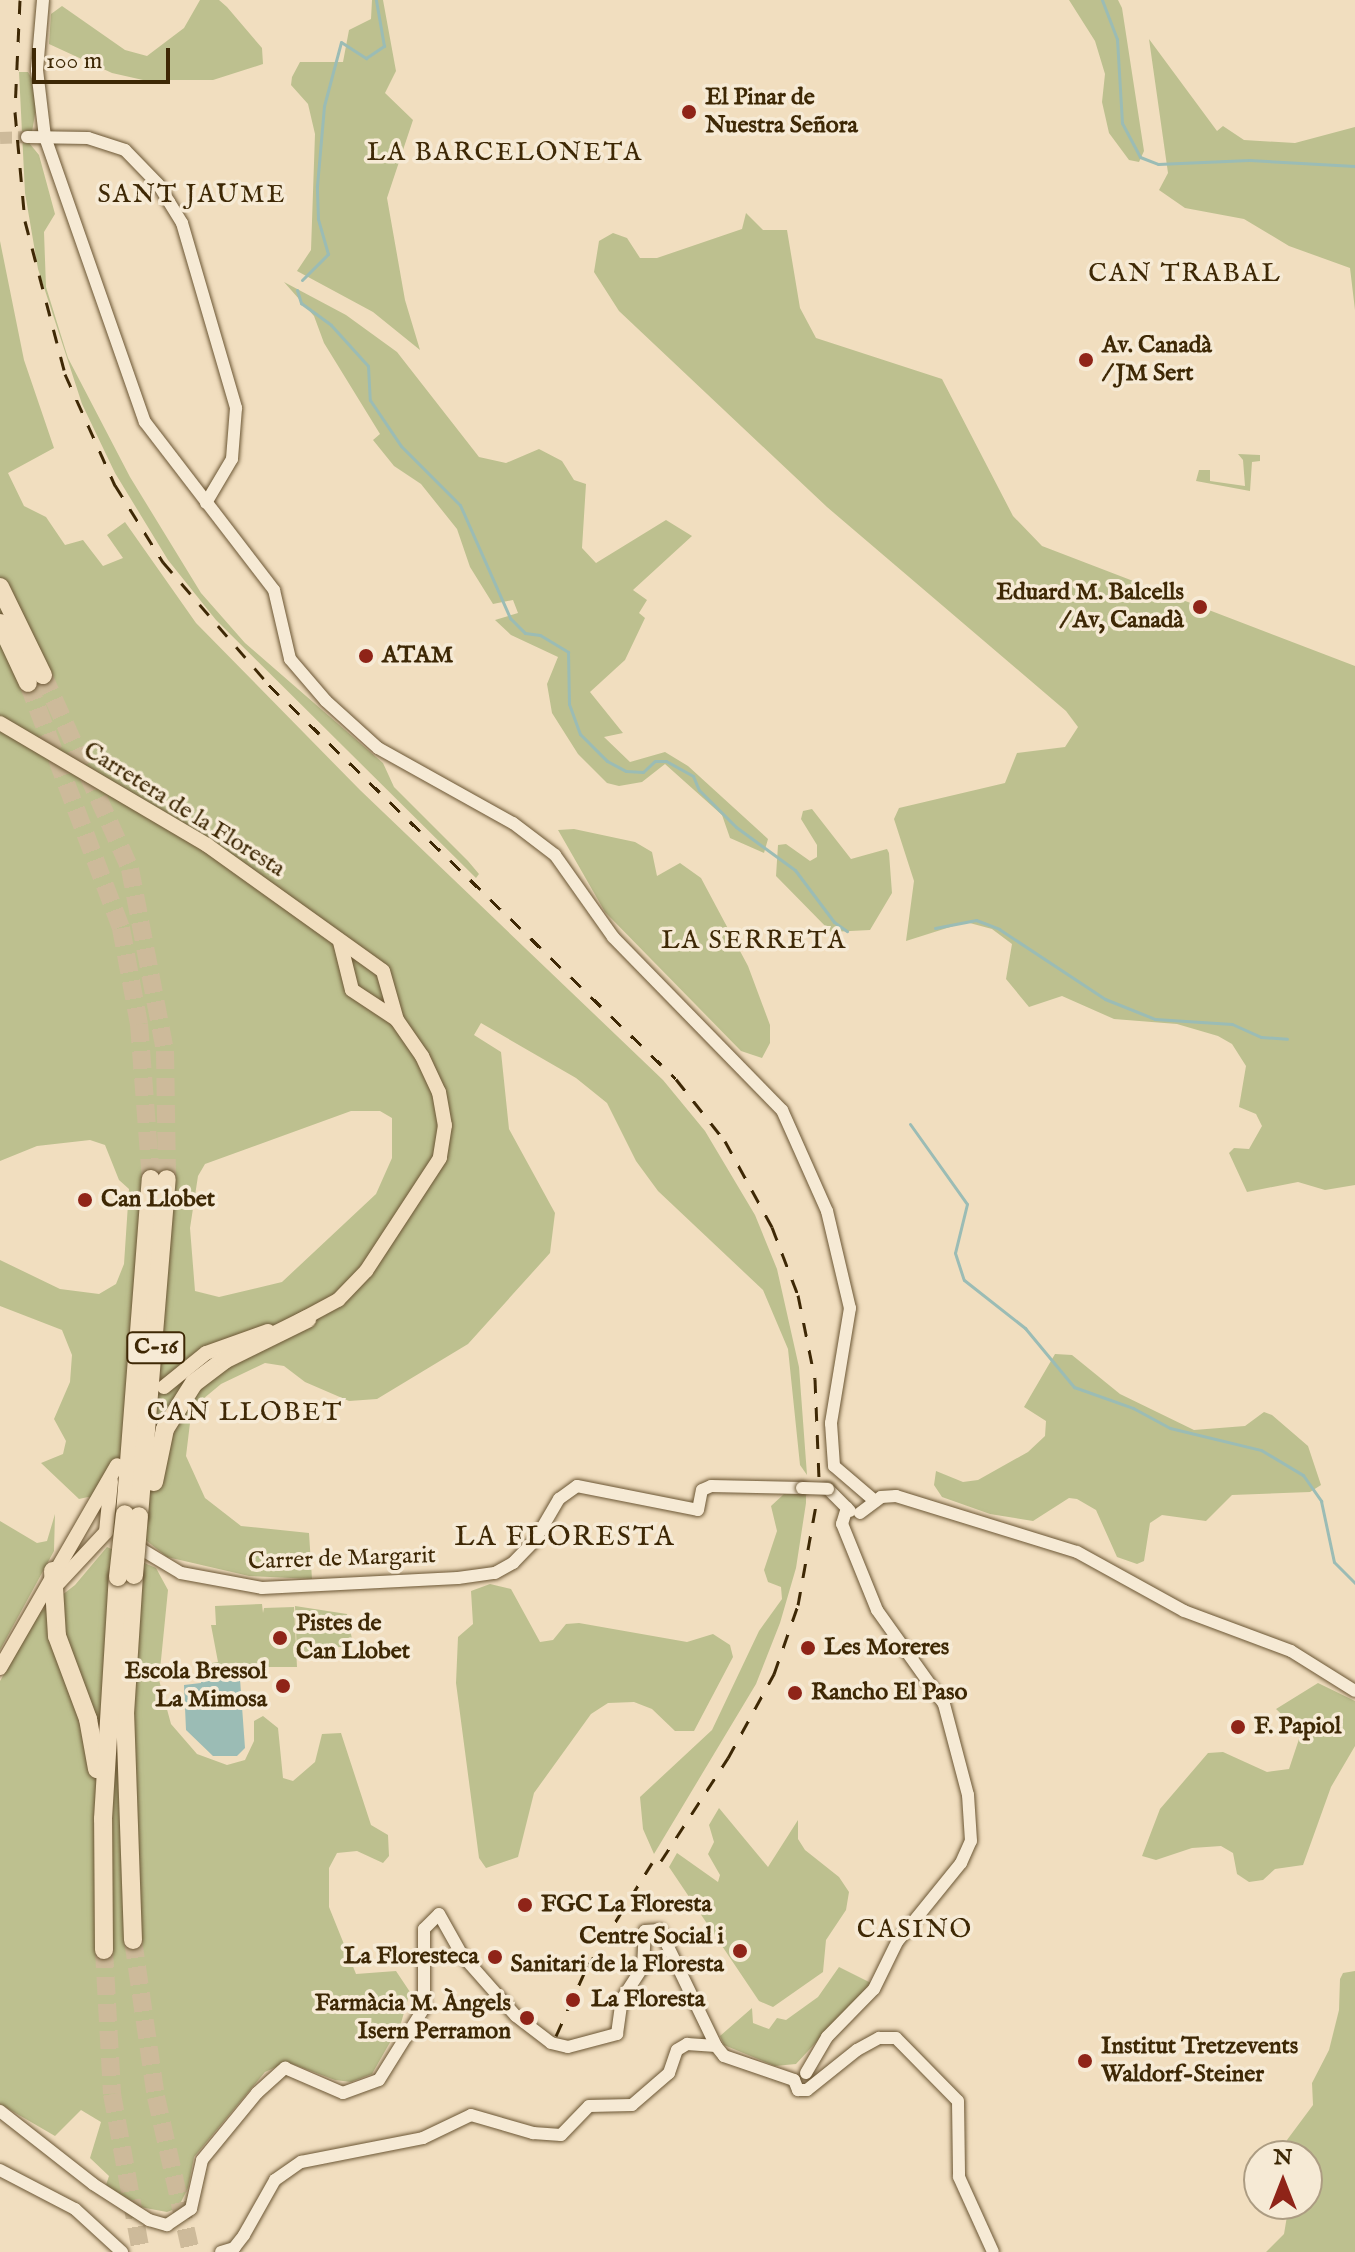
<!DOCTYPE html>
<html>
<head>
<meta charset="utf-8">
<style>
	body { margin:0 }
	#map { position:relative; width:1355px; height:2252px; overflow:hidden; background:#f1debf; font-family:"IM FELL English",serif }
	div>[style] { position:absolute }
	.green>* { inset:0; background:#bdc08f }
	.water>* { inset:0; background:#9bbcb5 }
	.stream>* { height:3px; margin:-1.5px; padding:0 1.5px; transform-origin:1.5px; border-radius:1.5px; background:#9bbcb5 }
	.minor-tunnel>* { height:12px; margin-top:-6px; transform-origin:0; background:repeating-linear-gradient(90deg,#cdba9a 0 12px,transparent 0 18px) }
	.highway-tunnel>* { height:18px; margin-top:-9px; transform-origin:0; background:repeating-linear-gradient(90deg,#cdba9a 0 18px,transparent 0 27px) }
	.roads { filter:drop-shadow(0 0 2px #6b5634) drop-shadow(0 0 2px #6b5634) }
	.minor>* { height:12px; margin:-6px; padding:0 6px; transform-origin:6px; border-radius:6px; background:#f6ead5 }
	.major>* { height:14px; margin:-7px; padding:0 7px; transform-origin:7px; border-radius:7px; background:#f1debf }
	.highway>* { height:18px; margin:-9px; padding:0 9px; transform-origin:9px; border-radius:9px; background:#f1debf }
	.rail>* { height:3px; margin-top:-1.5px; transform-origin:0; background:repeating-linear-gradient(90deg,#3e2805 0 14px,transparent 0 28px) }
	.bridges { filter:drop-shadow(0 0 2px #6b5634) drop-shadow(0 0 2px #6b5634) }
	.minor-bridge>* { height:12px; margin:-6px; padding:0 6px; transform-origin:6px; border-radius:6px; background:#f6ead5 }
	.highway-bridge>* { height:18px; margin:-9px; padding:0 9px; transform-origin:9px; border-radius:9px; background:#f1debf }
	.dots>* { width:22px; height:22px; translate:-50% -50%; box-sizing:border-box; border:4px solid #f6ead5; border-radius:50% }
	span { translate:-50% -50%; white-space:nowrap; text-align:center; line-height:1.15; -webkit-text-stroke:7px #f6ead5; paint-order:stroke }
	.shield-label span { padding:2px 6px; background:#f6ead5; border:2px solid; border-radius:6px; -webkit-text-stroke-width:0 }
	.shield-label { font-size:22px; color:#3e2805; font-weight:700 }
	.poi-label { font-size:24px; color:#3e2805; font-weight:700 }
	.left { translate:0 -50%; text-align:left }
	.right { translate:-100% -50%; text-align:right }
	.street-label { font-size:24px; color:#3e2805 }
	.neighbourhood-label { font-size:26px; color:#3e2805; letter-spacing:2px }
	.quarter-label { font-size:28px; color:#3e2805; letter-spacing:2px }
	.north { position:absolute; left:1243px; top:2140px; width:80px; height:80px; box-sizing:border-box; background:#f6ead5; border:2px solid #ac9c82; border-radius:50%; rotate:0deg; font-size:22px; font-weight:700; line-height:32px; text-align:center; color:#3e2805 }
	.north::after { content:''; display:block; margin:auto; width:28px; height:36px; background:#8f2418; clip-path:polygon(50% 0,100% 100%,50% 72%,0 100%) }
	.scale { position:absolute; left:32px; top:48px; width:138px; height:36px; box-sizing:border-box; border:4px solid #3e2805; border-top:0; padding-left:10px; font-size:24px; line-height:28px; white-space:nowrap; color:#3e2805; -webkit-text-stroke:6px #f6ead5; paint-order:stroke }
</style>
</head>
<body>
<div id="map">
	<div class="green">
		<div style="clip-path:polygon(200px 0,219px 0,227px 7px,262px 48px,263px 64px,213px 80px,143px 80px,112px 73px,49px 44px,51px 14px,62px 6px,125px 50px,147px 56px,184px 28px)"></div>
		<div style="clip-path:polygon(372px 0,383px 0,396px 71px,385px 93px,413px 120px,387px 198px,405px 300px,420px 350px,373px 312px,297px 271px,311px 250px,315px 134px,308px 104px,291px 85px,292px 77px,300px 62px,343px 62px,349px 30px,371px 19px)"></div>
		<div style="clip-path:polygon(1069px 0,1118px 0,1122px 8px,1144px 151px,1139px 162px,1129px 160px,1109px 133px,1102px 102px,1105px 74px,1095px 41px)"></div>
		<div style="clip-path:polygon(1149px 39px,1217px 131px,1223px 126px,1244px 140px,1295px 143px,1355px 127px,1355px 310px,1350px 268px,1289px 246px,1244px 219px,1185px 208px,1159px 190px,1168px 173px)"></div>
		<div style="clip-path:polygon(19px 72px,28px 72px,32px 79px,36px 108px,30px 144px,39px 155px,55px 214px,44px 232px,46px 287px,68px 358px,130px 477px,201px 593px,245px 643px,383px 763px,394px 787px,468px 861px,479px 874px,476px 878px,216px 620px,168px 560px,115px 473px,82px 404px,38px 269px,25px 193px)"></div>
		<div style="clip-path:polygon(746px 213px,763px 230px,787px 230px,800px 308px,816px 338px,942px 379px,1013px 516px,1042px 546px,1355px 666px,1355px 1185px,1325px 1190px,1298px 1182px,1247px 1192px,1229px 1153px,1234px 1148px,1249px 1149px,1262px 1126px,1256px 1114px,1239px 1107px,1246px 1066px,1232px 1044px,1218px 1036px,1177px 1024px,1114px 1019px,1062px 996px,1029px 1007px,1006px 979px,1012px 944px,992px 929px,966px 922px,906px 941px,914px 881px,894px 819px,899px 808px,1005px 783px,1017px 753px,1065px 747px,1078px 727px,1066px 711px,827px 507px,619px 311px,594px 272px,599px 241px,613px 233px,627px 238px,640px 258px,657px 258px,742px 229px)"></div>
		<div style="clip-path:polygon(evenodd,0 241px,24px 360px,54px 448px,8px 473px,24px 506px,46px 517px,65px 545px,83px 540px,103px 566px,123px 558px,107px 535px,125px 522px,196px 623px,360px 790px,663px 1080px,705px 1131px,755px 1215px,777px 1269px,799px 1367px,807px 1475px,800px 1465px,788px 1349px,763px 1290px,658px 1191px,636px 1161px,607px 1103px,576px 1078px,481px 1023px,474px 1035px,501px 1052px,509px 1129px,555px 1213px,550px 1253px,468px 1344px,377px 1399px,349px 1401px,305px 1382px,284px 1366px,265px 1363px,221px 1384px,203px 1399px,190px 1423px,186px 1456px,205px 1498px,241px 1526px,309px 1533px,312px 1579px,249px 1576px,167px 1557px,142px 1537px,110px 1523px,112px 1507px,88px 1497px,79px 1499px,41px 1463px,63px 1454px,66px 1441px,54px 1419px,70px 1382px,72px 1355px,62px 1330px,0 1306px,0 1260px,60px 1289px,99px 1294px,116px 1284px,124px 1264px,129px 1189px,119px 1180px,105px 1145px,90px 1140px,37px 1146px,0 1161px,0 241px,351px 1111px,380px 1111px,392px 1118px,392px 1158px,376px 1194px,282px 1282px,219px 1297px,195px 1291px,190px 1228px,198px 1176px,205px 1164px,351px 1111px)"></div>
		<div style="clip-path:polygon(284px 282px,346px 315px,397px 352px,479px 457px,506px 463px,539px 449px,562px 461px,574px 480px,586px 484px,582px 548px,596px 563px,666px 520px,692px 536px,633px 590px,647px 600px,639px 613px,645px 618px,625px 660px,590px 692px,623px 733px,604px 737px,630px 762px,665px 752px,688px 766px,768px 839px,764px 853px,730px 838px,722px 815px,665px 764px,642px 782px,619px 786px,607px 783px,578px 754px,552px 713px,547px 684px,558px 657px,511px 635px,495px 620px,518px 613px,513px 600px,493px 604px,470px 567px,457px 529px,421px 484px,394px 466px,373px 440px,380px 434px,324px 343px,314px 316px)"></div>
		<div style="clip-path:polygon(1238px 454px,1260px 455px,1260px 461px,1252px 462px,1250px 491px,1196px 481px,1199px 470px,1210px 470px,1210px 481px,1245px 486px,1243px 460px)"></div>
		<div style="clip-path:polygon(812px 809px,851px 859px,887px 849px,889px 853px,892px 893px,870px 930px,831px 932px,776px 876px,778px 845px,786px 844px,810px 861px,817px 857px,817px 845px,801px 819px,803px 811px)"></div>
		<div style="clip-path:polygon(574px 829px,635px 842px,652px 852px,657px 876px,680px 863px,701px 878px,748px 966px,770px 1025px,770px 1043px,762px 1058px,741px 1051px,605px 912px,558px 830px)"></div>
		<div style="clip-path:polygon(1055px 1354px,1072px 1355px,1120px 1394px,1194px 1430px,1245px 1426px,1264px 1412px,1272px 1415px,1308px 1446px,1321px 1485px,1310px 1492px,1232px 1495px,1206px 1521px,1162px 1515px,1150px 1523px,1144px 1561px,1137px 1564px,1117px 1557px,1096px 1510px,1077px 1499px,1069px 1498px,1033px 1521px,990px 1514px,942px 1497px,934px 1485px,936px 1471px,963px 1482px,978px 1480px,1028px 1452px,1045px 1436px,1046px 1421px,1024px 1407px)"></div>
		<div style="clip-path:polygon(784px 1494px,806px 1494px,806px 1503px,796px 1568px,780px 1623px,756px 1684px,654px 1854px,643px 1829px,640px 1797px,712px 1730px,759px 1631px,782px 1599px,781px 1587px,768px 1582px,764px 1570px,777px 1531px,771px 1506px)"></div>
		<div style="clip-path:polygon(55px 1514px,54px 1551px,0 1650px,0 1521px,37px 1543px,47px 1541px)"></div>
		<div style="clip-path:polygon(107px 1547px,156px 1568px,168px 1590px,159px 1680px,171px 1724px,197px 1754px,227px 1765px,245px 1760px,254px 1741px,254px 1721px,263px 1716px,278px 1728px,283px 1778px,293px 1781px,315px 1762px,322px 1734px,341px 1733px,371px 1825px,388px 1835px,389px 1856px,383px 1863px,357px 1851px,337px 1853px,329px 1868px,329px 1907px,356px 1974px,396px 1971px,410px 1992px,401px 2023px,372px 2074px,351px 2082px,335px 2080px,287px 2062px,265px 2072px,194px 2157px,188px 2188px,178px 2208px,167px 2212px,140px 2207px,106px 2185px,109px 2176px,90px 2158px,101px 2122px,81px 2110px,55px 2136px,0 2104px,0 1681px,39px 1613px,75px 1585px)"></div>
		<div style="clip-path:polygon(490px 1584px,511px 1589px,540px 1642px,553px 1640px,566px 1624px,579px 1623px,687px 1642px,713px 1634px,730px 1645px,733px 1657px,694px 1731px,675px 1731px,652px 1709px,634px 1702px,608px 1703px,591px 1714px,534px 1793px,518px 1857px,486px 1868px,479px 1858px,456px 1683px,458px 1637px,473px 1624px,471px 1591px)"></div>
		<div style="clip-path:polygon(262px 1604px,263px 1613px,264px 1608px,294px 1607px,297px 1667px,266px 1667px,266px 1674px,213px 1674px,212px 1663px,218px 1662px,211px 1625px,216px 1625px,215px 1606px)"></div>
		<div style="clip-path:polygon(295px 1606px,347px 1614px,352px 1639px,347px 1646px,297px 1653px)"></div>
		<div style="clip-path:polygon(1318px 1683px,1355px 1701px,1355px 1746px,1331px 1787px,1303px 1865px,1275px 1869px,1263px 1880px,1249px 1882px,1237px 1874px,1233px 1853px,1221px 1846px,1192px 1848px,1156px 1860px,1142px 1856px,1160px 1809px,1208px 1753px,1223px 1752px,1267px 1772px,1289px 1769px,1301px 1733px,1276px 1709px)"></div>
		<div style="clip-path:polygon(719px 1808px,768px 1867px,798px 1820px,798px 1839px,805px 1850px,839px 1877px,849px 1892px,846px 1910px,826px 1940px,823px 1972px,773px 2007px,759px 2001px,669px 1867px,677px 1853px,718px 1882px,720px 1875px,708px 1854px,714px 1842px,709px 1825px)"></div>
		<div style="clip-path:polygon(839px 1967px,871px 1983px,796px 2064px,775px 2066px,724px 2045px,720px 2036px,752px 2008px,753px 2023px,769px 2029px,777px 2018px,786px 2020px,818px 1997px)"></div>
		<div style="clip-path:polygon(1355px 1971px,1355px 2252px,1266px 2252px,1284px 2234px,1289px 2204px,1307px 2204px,1307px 2156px,1288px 2156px,1287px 2140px,1313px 2105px,1312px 2083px,1329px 2050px,1339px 2010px,1340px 1979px,1343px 1973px)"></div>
	</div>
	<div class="water">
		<div style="clip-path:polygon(225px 1674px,227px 1679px,240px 1679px,245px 1748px,237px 1756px,213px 1756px,186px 1730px,184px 1685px,201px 1683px,201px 1675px)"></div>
	</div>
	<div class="stream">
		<div style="left:1102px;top:0;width:42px;rotate:69deg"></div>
		<div style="left:1117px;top:39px;width:84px;rotate:86.6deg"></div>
		<div style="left:1122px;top:123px;width:38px;rotate:62deg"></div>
		<div style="left:1140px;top:157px;width:19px;rotate:21deg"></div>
		<div style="left:1158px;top:164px;width:91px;rotate:-2.5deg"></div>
		<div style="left:1249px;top:160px;width:106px;rotate:3.2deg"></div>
		<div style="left:302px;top:280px;width:37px;rotate:-45deg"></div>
		<div style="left:328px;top:254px;width:36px;rotate:-106deg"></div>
		<div style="left:318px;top:219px;width:33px;rotate:-92deg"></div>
		<div style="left:317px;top:186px;width:80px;rotate:-85deg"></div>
		<div style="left:324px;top:106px;width:66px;rotate:-75.1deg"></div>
		<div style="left:341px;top:42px;width:30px;rotate:33deg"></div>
		<div style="left:366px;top:58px;width:22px;rotate:-34deg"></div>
		<div style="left:384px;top:46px;width:47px;rotate:-99.9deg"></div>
		<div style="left:297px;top:290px;width:14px;rotate:73deg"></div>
		<div style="left:301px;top:303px;width:37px;rotate:36deg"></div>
		<div style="left:331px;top:325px;width:55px;rotate:47.9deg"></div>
		<div style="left:368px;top:366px;width:34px;rotate:87deg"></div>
		<div style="left:370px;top:400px;width:55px;rotate:56deg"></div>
		<div style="left:401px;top:446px;width:83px;rotate:45deg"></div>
		<div style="left:460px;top:505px;width:124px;rotate:66.1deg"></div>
		<div style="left:510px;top:618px;width:21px;rotate:45deg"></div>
		<div style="left:525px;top:633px;width:15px;rotate:8deg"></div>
		<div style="left:540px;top:635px;width:33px;rotate:31deg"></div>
		<div style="left:568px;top:652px;width:52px;rotate:88.9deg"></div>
		<div style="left:569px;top:704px;width:32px;rotate:70deg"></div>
		<div style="left:580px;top:734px;width:38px;rotate:45deg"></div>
		<div style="left:607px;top:761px;width:21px;rotate:28deg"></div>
		<div style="left:626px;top:771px;width:17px;rotate:3deg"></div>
		<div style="left:643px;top:772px;width:16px;rotate:-43deg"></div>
		<div style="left:655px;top:761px;width:11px"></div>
		<div style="left:666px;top:761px;width:31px;rotate:29deg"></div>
		<div style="left:693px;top:776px;width:15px;rotate:67deg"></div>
		<div style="left:699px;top:790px;width:52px;rotate:45deg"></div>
		<div style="left:736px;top:827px;width:73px;rotate:36.1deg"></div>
		<div style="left:795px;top:870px;width:65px;rotate:53.1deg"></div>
		<div style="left:834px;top:922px;width:16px;rotate:35deg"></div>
		<div style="left:935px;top:928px;width:42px;rotate:-11deg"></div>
		<div style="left:976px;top:920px;width:25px;rotate:21deg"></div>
		<div style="left:999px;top:929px;width:127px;rotate:33.4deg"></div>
		<div style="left:1105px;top:999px;width:54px;rotate:21.8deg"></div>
		<div style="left:1155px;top:1019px;width:77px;rotate:3.7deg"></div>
		<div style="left:1232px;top:1024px;width:32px;rotate:24deg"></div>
		<div style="left:1261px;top:1037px;width:26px;rotate:4deg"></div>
		<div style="left:910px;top:1124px;width:98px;rotate:54.5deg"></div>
		<div style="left:967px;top:1204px;width:50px;rotate:103.8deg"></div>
		<div style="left:955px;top:1253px;width:28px;rotate:72deg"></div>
		<div style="left:964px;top:1280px;width:78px;rotate:38.2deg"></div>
		<div style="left:1025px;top:1328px;width:77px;rotate:50.3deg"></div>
		<div style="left:1074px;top:1387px;width:63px;rotate:19.6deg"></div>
		<div style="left:1133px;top:1408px;width:42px;rotate:28.4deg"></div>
		<div style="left:1170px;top:1428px;width:94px;rotate:13.6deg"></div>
		<div style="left:1261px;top:1450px;width:49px;rotate:30.8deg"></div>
		<div style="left:1303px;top:1475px;width:32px;rotate:55deg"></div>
		<div style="left:1321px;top:1501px;width:62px;rotate:78deg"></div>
		<div style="left:1334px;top:1562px;width:30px;rotate:45deg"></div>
	</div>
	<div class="minor-tunnel">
		<div style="left:0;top:138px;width:27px;rotate:-2deg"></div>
	</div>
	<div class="highway-tunnel">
		<div style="left:43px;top:675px;width:213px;rotate:65.8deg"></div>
		<div style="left:130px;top:869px;width:185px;rotate:79.1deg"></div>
		<div style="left:165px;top:1051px;width:128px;rotate:89.1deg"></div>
		<div style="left:28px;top:683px;width:262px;rotate:69.2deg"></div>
		<div style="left:121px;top:928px;width:98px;rotate:79.4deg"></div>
		<div style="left:139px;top:1024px;width:155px;rotate:85.6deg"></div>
		<div style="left:133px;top:1940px;width:159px;rotate:81.7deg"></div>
		<div style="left:156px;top:2097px;width:159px;rotate:77.3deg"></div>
		<div style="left:104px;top:1950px;width:144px;rotate:86.8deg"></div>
		<div style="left:112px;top:2094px;width:161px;rotate:79.6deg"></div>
	</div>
	<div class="roads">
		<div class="minor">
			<div style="left:43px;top:0;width:70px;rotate:94.9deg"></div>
			<div style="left:37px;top:70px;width:67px;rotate:83.2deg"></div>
			<div style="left:45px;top:137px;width:302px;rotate:70.7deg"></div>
			<div style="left:145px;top:422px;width:212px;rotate:52.5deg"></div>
			<div style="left:274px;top:590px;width:71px;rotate:76.9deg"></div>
			<div style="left:290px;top:659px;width:55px;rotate:49.4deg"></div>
			<div style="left:326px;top:701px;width:70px;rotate:42.1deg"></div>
			<div style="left:378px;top:748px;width:154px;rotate:29.1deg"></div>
			<div style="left:513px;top:823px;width:53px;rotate:37.3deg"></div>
			<div style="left:555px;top:855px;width:100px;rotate:54.7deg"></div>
			<div style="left:613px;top:937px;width:242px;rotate:45.7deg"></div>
			<div style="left:782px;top:1110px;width:111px;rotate:66deg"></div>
			<div style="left:827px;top:1211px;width:100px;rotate:76.7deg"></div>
			<div style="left:850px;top:1308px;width:117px;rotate:99.4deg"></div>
			<div style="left:831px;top:1423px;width:43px;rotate:86deg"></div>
			<div style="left:834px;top:1466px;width:54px;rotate:40.5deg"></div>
			<div style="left:27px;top:137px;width:61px;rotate:0.9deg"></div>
			<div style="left:88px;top:138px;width:39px;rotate:18deg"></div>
			<div style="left:125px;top:150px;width:47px;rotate:45.9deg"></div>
			<div style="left:158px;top:184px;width:46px;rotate:58.4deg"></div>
			<div style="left:182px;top:223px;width:193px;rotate:73.7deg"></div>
			<div style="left:236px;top:408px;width:51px;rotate:94.5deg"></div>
			<div style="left:232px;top:459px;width:51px;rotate:120.6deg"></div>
			<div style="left:828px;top:1489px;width:31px;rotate:45deg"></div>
			<div style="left:860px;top:1513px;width:26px;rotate:-37deg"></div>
			<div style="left:881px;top:1497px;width:15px;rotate:-4deg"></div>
			<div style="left:896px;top:1496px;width:189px;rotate:17.2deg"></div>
			<div style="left:1077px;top:1552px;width:122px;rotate:28.9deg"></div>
			<div style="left:1184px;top:1611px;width:114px;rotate:20.5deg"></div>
			<div style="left:1291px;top:1651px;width:75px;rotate:32deg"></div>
			<div style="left:131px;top:1543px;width:58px;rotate:31deg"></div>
			<div style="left:181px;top:1573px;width:82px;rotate:10.5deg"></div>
			<div style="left:262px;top:1588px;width:196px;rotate:-2.9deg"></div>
			<div style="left:458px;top:1578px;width:37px;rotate:-8deg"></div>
			<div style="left:495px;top:1573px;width:21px;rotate:-29deg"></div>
			<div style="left:513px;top:1563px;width:32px;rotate:-46deg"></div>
			<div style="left:535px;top:1540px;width:48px;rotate:-59.7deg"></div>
			<div style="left:559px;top:1499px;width:22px;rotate:-36deg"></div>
			<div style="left:577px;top:1486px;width:123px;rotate:11.2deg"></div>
			<div style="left:698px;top:1510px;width:20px;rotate:-79deg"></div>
			<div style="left:702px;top:1490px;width:10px;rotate:-24deg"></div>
			<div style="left:711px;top:1486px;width:91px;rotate:1.3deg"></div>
			<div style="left:806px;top:2073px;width:42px;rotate:-59.7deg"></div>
			<div style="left:827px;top:2037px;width:67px;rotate:-45.6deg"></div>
			<div style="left:874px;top:1989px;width:52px;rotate:-63.9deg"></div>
			<div style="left:897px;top:1942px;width:102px;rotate:-51deg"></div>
			<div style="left:961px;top:1863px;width:24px;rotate:-66deg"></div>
			<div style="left:971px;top:1841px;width:46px;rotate:-93.7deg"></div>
			<div style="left:968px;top:1795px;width:94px;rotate:-104.8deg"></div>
			<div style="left:944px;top:1704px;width:115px;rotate:-125.5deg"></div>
			<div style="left:877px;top:1610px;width:93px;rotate:-112.1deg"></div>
			<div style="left:842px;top:1524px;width:17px;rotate:-73deg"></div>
			<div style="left:794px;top:2080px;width:11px;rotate:68deg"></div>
			<div style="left:798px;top:2090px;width:9px"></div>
			<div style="left:807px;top:2090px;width:64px;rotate:-38.7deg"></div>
			<div style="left:857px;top:2050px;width:25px;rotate:-29deg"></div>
			<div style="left:879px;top:2038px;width:17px"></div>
			<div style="left:896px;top:2038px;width:88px;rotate:45.5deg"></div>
			<div style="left:958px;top:2101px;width:76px;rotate:89.2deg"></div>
			<div style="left:959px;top:2177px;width:82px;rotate:65.6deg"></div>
			<div style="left:0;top:2111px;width:118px;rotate:38.1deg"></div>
			<div style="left:93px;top:2184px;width:67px;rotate:32.7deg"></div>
			<div style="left:149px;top:2220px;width:19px;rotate:16deg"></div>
			<div style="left:167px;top:2225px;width:29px;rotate:-34deg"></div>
			<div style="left:191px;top:2209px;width:50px;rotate:-77.3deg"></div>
			<div style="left:202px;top:2160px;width:87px;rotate:-50.6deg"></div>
			<div style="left:257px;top:2093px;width:38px;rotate:-42deg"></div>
			<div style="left:285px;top:2068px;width:63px;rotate:23.3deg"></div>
			<div style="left:343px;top:2093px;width:38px;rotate:-20deg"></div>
			<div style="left:379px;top:2080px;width:85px;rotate:-58deg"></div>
			<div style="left:424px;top:2008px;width:79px;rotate:-90deg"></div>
			<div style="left:424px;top:1929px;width:21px;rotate:-45deg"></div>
			<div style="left:439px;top:1914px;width:47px;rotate:60.7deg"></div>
			<div style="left:462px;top:1955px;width:81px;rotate:48.5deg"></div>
			<div style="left:516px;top:2016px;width:44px;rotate:37.6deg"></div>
			<div style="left:551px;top:2043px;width:17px;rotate:13deg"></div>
			<div style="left:568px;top:2047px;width:51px;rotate:-14.9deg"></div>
			<div style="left:617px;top:2034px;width:35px;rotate:-82deg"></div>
			<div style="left:622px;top:1999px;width:38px;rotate:-57deg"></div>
			<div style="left:643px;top:1967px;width:36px;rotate:-87deg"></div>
			<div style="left:645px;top:1931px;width:15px;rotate:-4deg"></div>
			<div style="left:660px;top:1930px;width:129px;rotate:64.2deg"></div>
			<div style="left:716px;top:2046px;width:13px;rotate:51deg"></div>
			<div style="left:724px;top:2056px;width:74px;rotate:18.9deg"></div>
			<div style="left:0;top:2170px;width:85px;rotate:27.5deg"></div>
			<div style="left:75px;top:2209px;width:64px;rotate:42.5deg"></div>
			<div style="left:221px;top:2252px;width:14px;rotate:-17deg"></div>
			<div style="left:234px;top:2248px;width:16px;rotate:-52deg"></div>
			<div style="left:244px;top:2235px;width:63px;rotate:-60.6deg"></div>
			<div style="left:275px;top:2180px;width:32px;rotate:-35deg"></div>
			<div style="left:301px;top:2162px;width:124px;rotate:-11.1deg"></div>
			<div style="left:423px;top:2138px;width:53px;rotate:-25.6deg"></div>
			<div style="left:471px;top:2115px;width:65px;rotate:16.2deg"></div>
			<div style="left:533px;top:2133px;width:28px;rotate:4deg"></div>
			<div style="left:561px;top:2135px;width:40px;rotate:-46deg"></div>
			<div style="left:589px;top:2106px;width:43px;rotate:-1.3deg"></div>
			<div style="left:632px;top:2105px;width:49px;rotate:-40.9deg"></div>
			<div style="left:669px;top:2073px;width:24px;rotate:-71deg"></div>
			<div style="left:677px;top:2050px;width:12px;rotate:-31deg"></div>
			<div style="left:687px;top:2044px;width:29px;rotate:4deg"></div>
		</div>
		<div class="major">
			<div style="left:0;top:723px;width:240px;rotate:30.5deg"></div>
			<div style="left:207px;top:845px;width:216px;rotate:35.6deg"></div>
			<div style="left:383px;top:971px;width:51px;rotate:74.1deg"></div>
			<div style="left:397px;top:1020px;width:44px;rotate:55.2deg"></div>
			<div style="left:422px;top:1056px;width:40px;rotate:65deg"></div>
			<div style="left:439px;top:1092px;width:34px;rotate:80deg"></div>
			<div style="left:445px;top:1125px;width:33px;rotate:99deg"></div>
			<div style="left:440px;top:1158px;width:135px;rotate:123.2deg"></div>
			<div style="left:366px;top:1271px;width:40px;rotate:134deg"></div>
			<div style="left:338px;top:1300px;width:44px;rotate:151.7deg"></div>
			<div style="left:340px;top:942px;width:49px;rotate:76deg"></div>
			<div style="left:352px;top:990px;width:53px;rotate:33.4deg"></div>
			<div style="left:164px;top:1387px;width:54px;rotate:-39deg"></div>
			<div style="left:206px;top:1353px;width:66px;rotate:-19.5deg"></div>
			<div style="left:50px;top:1592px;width:82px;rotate:-47deg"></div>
			<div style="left:106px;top:1532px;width:51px;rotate:-84.4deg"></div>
			<div style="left:0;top:1668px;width:234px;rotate:-60deg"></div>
		</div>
		<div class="highway">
			<div style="left:0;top:587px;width:98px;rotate:64deg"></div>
			<div style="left:0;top:623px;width:66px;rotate:65deg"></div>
			<div style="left:154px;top:1482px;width:54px;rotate:-78.3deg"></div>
			<div style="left:165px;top:1429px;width:54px;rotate:-57.8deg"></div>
			<div style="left:194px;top:1383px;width:38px;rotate:-37deg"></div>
			<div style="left:224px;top:1360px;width:93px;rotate:-26.3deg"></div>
			<div style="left:125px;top:1514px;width:336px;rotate:-85.6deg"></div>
			<div style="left:139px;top:1516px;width:338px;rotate:-85.3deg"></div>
			<div style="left:53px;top:1571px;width:65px;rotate:86.5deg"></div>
			<div style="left:57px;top:1636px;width:89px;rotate:69.5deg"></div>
			<div style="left:88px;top:1719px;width:51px;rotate:79.8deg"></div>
			<div style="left:133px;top:1940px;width:226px;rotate:-92deg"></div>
			<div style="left:125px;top:1714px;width:139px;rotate:-86.3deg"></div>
			<div style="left:104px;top:1950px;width:131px;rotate:-90.4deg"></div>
			<div style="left:103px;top:1819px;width:242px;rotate:-86.5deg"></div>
		</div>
	</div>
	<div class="rail">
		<div style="left:20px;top:0;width:112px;rotate:92.6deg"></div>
		<div style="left:15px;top:112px;width:109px;rotate:84.8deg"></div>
		<div style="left:25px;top:221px;width:158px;rotate:75.3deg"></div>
		<div style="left:65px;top:374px;width:122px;rotate:65.8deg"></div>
		<div style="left:115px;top:485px;width:91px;rotate:58.1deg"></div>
		<div style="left:163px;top:562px;width:162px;rotate:49.2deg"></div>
		<div style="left:269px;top:685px;width:566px;rotate:44.07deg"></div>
		<div style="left:676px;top:1079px;width:79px;rotate:51.7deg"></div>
		<div style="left:725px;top:1141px;width:98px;rotate:61.3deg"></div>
		<div style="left:772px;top:1227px;width:73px;rotate:69.1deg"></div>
		<div style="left:798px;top:1295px;width:86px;rotate:78.6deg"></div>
		<div style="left:815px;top:1379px;width:99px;rotate:87.7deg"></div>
		<div style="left:661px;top:1861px;width:123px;rotate:-57deg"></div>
		<div style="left:728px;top:1758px;width:96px;rotate:-61.3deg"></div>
		<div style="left:774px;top:1674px;width:73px;rotate:-70.8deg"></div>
		<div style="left:798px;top:1605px;width:108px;rotate:-79.8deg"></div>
		<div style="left:556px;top:2036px;width:73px;rotate:-65.9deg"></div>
		<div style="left:586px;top:1969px;width:125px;rotate:-58.1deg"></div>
	</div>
	<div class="bridges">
		<div class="minor-bridge">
			<div style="left:802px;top:1488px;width:26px;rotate:2deg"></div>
		</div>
		<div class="highway-bridge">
			<div style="left:134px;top:1575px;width:59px;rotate:-85.2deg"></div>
			<div style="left:118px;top:1577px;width:63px;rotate:-83.7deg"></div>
		</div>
	</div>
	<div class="dots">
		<div style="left:689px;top:112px;background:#8f2418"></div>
		<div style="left:1086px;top:360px;background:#8f2418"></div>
		<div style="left:1200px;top:607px;background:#8f2418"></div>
		<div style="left:366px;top:656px;background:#8f2418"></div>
		<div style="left:85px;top:1200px;background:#8f2418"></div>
		<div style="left:280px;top:1638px;background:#8f2418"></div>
		<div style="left:808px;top:1648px;background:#8f2418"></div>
		<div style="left:283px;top:1686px;background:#8f2418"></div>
		<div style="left:795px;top:1693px;background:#8f2418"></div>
		<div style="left:1238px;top:1727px;background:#8f2418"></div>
		<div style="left:525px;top:1905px;background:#8f2418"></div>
		<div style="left:740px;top:1951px;background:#8f2418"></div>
		<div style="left:495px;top:1957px;background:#8f2418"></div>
		<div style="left:573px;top:2000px;background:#8f2418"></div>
		<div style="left:527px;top:2018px;background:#8f2418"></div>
		<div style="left:1085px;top:2061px;background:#8f2418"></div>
	</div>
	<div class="shield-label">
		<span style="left:156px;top:1348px">C-16</span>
	</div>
	<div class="poi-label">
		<span class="left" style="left:705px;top:112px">El Pinar de<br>Nuestra Señora</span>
		<span class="left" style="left:1102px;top:360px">Av. Canadà<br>/ JM Sert</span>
		<span class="right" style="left:1184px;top:607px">Eduard M. Balcells<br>/ Av, Canadà</span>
		<span class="left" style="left:382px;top:656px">ATAM</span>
		<span class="left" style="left:101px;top:1200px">Can Llobet</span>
		<span class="left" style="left:296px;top:1638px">Pistes de<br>Can Llobet</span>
		<span class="left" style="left:824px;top:1648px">Les Moreres</span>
		<span class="right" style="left:267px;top:1686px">Escola Bressol<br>La Mimosa</span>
		<span class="left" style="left:811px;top:1693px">Rancho El Paso</span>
		<span class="left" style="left:1254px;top:1727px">F. Papiol</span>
		<span class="left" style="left:541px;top:1905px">FGC La Floresta</span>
		<span class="right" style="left:724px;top:1951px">Centre Social i<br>Sanitari de la Floresta</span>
		<span class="right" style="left:479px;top:1957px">La Floresteca</span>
		<span class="left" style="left:591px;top:2000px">La Floresta</span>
		<span class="right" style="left:511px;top:2018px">Farmàcia M. Àngels<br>Isern Perramon</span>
		<span class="left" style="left:1101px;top:2061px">Institut Tretzevents<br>Waldorf-Steiner</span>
	</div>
	<div class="street-label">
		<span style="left:184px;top:810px;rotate:32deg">Carretera de la Floresta</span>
		<span style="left:342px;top:1559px;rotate:-2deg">Carrer de Margarit</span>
	</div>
	<div class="neighbourhood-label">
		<span style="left:505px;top:153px">LA BARCELONETA</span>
		<span style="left:192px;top:195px">SANT JAUME</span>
		<span style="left:1185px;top:274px">CAN TRABAL</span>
		<span style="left:754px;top:941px">LA SERRETA</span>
		<span style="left:245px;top:1413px">CAN LLOBET</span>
		<span style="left:915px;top:1930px">CASINO</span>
	</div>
	<div class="quarter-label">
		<span style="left:565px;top:1538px">LA FLORESTA</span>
	</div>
	<div class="north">N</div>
	<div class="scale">100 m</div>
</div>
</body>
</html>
